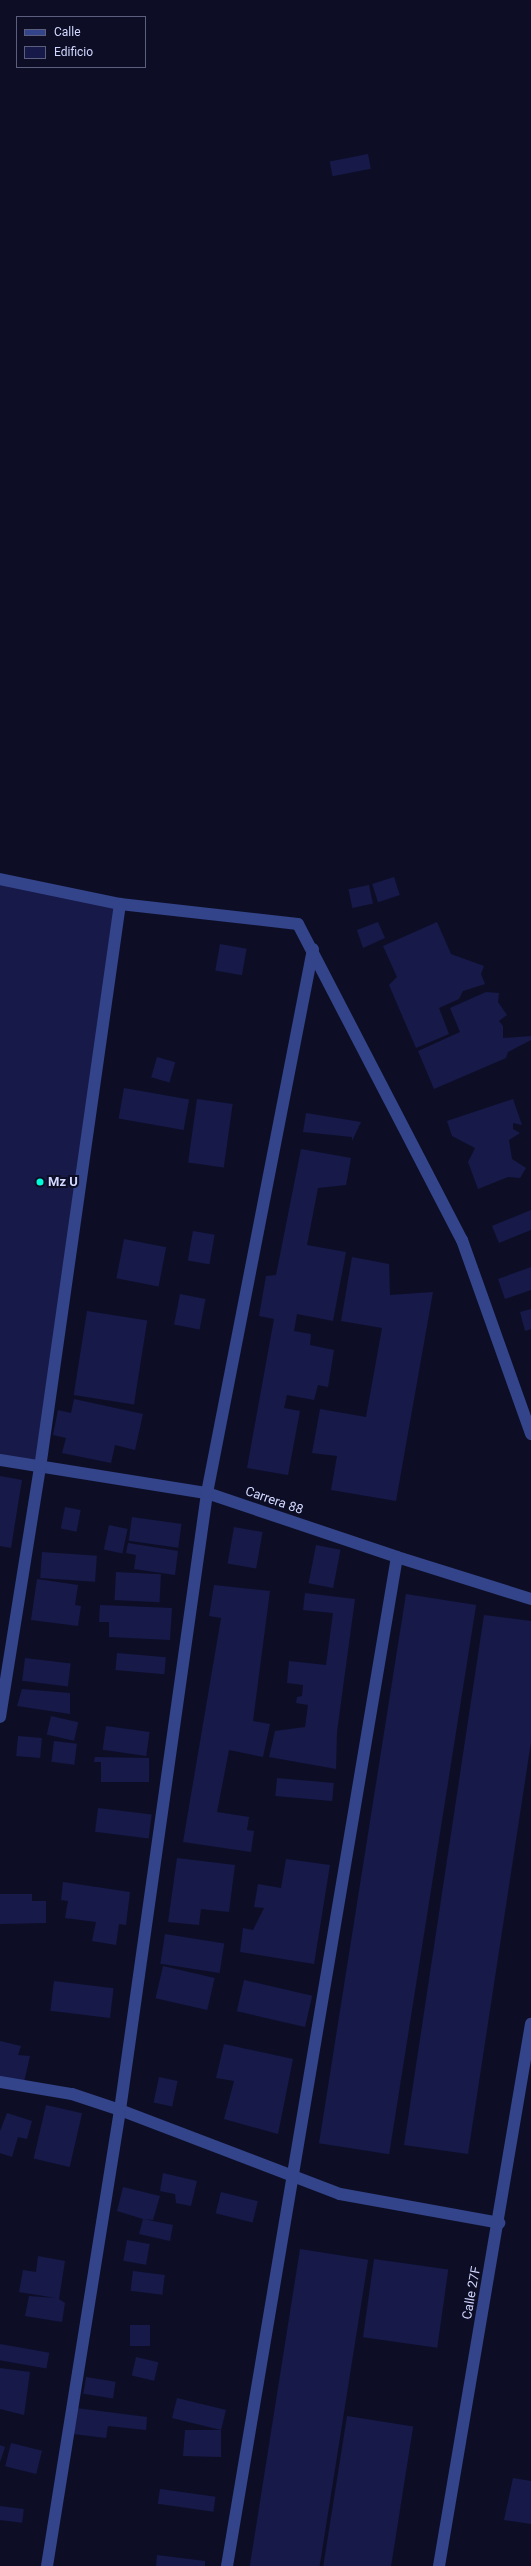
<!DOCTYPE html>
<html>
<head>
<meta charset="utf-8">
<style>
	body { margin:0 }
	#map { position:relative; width:531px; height:2566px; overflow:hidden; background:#0d0e26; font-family:Roboto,sans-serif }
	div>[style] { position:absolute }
	.building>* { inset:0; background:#171949; transform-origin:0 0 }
	.minor>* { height:12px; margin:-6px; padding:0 6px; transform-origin:6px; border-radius:6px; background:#33448a }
	.dots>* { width:11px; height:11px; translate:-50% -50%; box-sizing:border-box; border:2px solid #0d0e26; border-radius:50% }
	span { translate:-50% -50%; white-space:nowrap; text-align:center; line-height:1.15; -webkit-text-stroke:4px #0d0e26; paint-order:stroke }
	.poi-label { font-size:13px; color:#d2d7ff; font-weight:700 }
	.left { translate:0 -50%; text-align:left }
	.street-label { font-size:13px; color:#d2d7ff }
	.legend { position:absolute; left:16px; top:16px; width:130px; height:52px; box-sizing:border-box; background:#0d0e26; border:1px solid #5c5e7d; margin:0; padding:5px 7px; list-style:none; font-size:12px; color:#d2d7ff }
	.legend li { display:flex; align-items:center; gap:8px; height:20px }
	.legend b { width:20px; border:1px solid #5c5e7d }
</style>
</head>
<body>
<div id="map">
	<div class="building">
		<div style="left:368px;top:154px;width:15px;height:39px;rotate:79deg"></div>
		<div style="left:394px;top:877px;width:19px;height:23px;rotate:72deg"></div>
		<div style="clip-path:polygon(0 879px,120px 904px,40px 1468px,0 1460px)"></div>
		<div style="left:369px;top:885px;width:19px;height:21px;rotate:78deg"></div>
		<div style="clip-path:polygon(378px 922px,385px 938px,363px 948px,357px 930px)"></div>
		<div style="clip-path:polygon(437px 922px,451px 954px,484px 966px,481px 974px,485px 984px,463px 991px,459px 999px,439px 1008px,449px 1034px,416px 1048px,389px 985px,397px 977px,383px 946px)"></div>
		<div style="left:220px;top:944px;width:27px;height:27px;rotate:10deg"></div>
		<div style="clip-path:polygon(486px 992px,499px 993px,498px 1002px,507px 1015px,499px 1021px,503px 1026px,503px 1038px,531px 1036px,531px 1040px,508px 1052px,506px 1058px,434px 1089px,418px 1051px,460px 1032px,450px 1008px)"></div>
		<div style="left:157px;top:1057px;width:19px;height:21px;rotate:16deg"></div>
		<div style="left:124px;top:1088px;width:66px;height:31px;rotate:10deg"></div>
		<div style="left:197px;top:1099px;width:36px;height:64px;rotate:8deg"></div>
		<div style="clip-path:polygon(513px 1099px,522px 1125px,513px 1123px,513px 1129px,520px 1133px,509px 1140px,512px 1159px,526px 1168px,520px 1178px,508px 1177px,478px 1189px,468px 1162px,475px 1148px,452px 1136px,447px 1121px)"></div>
		<div style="clip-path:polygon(306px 1113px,361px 1122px,352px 1141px,352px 1137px,303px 1132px)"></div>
		<div style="clip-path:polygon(301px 1149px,351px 1158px,346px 1185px,318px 1188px,307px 1245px,346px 1252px,333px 1321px,297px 1314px,294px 1331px,311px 1334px,310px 1345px,334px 1350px,328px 1387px,318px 1385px,314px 1400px,287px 1395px,284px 1408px,300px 1411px,288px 1475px,247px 1468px,274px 1319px,259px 1316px,266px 1276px,276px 1275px)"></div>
		<div style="clip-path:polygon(531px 1210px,531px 1230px,499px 1243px,492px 1226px)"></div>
		<div style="left:193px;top:1231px;width:22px;height:30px;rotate:10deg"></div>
		<div style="left:124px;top:1239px;width:43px;height:40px;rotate:11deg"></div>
		<div style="clip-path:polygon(352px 1257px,389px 1264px,390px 1295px,433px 1292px,396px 1501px,331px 1490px,337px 1456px,312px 1453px,320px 1409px,366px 1417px,382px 1328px,341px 1321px)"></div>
		<div style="clip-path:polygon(531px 1267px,531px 1290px,505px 1299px,498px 1279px)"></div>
		<div style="left:180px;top:1294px;width:26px;height:31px;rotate:11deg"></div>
		<div style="clip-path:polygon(531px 1309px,531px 1329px,525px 1331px,520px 1312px)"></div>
		<div style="left:87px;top:1311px;width:61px;height:85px;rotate:9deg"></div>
		<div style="clip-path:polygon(74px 1399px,143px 1414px,135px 1450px,115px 1445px,111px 1463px,62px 1453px,66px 1438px,53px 1435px,58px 1410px,71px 1413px)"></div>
		<div style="clip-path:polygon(0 1476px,22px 1480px,11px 1548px,0 1546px)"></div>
		<div style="left:65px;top:1507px;width:16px;height:22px;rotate:11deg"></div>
		<div style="left:132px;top:1517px;width:50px;height:24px;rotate:8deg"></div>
		<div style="left:109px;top:1525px;width:19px;height:25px;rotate:12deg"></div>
		<div style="left:234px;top:1527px;width:29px;height:37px;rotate:10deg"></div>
		<div style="clip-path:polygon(128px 1543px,178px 1551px,175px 1575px,134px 1569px,136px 1555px,126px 1553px)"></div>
		<div style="left:316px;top:1545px;width:25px;height:39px;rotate:11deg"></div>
		<div style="left:42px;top:1552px;width:55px;height:26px;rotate:4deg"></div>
		<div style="left:116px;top:1572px;width:45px;height:28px;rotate:3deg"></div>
		<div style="clip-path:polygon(37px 1579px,78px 1585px,75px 1605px,81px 1606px,78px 1626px,31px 1620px)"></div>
		<div style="clip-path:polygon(214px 1585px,270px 1591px,253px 1721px,270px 1724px,263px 1757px,229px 1750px,217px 1812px,249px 1817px,247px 1830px,254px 1831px,251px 1852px,183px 1842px,221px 1618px,209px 1616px)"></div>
		<div style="clip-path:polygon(305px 1593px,355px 1599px,337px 1732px,336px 1769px,269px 1757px,275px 1731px,305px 1727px,308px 1705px,296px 1703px,297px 1697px,302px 1696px,303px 1685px,287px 1683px,289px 1661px,326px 1665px,333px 1613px,303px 1610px)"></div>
		<div style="left:406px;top:1594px;width:71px;height:556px;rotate:9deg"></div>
		<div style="clip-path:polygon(100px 1605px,172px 1608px,170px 1640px,109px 1637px,109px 1622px,99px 1622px)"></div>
		<div style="clip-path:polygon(484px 1615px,531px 1621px,531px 1742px,468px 2154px,404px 2145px)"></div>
		<div style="left:117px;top:1653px;width:49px;height:17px;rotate:5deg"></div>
		<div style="left:25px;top:1658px;width:46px;height:23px;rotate:7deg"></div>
		<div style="clip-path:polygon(22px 1689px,70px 1693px,70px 1714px,17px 1706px)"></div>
		<div style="left:51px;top:1716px;width:28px;height:19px;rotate:13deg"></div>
		<div style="left:106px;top:1726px;width:44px;height:24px;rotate:8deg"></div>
		<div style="left:18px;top:1736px;width:24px;height:20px;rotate:5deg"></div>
		<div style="left:54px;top:1741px;width:23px;height:21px;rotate:7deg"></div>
		<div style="clip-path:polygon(95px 1757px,149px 1758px,149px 1782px,101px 1782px,101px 1762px,94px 1762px)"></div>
		<div style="left:277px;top:1778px;width:57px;height:18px;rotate:5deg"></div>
		<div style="left:98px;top:1808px;width:54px;height:24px;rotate:7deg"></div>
		<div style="clip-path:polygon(177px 1858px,235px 1865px,229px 1912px,201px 1909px,199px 1925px,168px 1922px)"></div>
		<div style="clip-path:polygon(286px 1859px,330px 1865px,314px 1964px,240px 1952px,243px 1928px,253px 1930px,264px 1908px,254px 1907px,258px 1884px,281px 1888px)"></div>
		<div style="clip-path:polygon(63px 1882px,130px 1892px,126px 1925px,119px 1924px,116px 1945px,92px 1941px,96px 1922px,65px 1918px,68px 1901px,61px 1900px)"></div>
		<div style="clip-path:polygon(0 1894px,32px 1894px,32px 1901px,46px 1901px,46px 1923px,0 1924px)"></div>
		<div style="left:165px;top:1934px;width:60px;height:30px;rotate:9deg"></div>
		<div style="left:163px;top:1966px;width:53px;height:33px;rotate:13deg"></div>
		<div style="left:244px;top:1980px;width:70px;height:32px;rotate:13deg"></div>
		<div style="left:54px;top:1981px;width:60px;height:30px;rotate:7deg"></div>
		<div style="clip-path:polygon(0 2041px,21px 2046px,18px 2055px,30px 2056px,24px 2082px,0 2077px)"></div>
		<div style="clip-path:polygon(224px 2044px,293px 2059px,278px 2134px,224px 2119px,234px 2081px,216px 2078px)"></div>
		<div style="left:159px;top:2077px;width:19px;height:26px;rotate:12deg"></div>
		<div style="left:46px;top:2105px;width:37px;height:55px;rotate:13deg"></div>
		<div style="clip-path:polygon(7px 2113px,32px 2121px,27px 2139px,18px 2137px,12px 2157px,0 2153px,0 2131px)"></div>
		<div style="clip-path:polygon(163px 2173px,197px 2181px,191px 2206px,176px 2203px,175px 2194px,160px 2191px)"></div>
		<div style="clip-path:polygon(123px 2187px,160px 2196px,153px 2220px,143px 2219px,173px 2225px,170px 2241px,139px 2234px,143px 2219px,117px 2211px)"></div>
		<div style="left:221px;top:2192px;width:38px;height:22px;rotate:14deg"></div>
		<div style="left:127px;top:2240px;width:23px;height:21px;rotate:10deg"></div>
		<div style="left:300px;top:2249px;width:69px;height:321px;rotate:9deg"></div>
		<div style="clip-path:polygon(38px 2256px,65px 2261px,59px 2299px,65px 2303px,62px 2322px,25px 2316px,29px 2296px,56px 2298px,19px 2292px,23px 2270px,36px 2272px)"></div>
		<div style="left:374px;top:2259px;width:75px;height:79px;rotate:8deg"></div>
		<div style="left:133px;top:2271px;width:32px;height:20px;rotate:7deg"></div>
		<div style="left:130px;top:2325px;width:20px;height:21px"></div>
		<div style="left:0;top:2344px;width:50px;height:16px;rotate:10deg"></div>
		<div style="left:136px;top:2357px;width:23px;height:19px;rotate:13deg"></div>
		<div style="clip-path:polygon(0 2368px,30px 2372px,24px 2415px,0 2409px)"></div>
		<div style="left:86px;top:2377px;width:30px;height:17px;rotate:9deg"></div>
		<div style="clip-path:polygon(177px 2398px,226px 2410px,221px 2430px,221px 2457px,183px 2456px,185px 2430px,221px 2430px,172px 2418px)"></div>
		<div style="clip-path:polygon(76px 2408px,147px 2417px,146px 2430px,108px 2426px,106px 2438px,73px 2434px)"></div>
		<div style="left:347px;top:2416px;width:67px;height:152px;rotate:9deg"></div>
		<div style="left:11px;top:2443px;width:32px;height:24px;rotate:14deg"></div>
		<div style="clip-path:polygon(0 2445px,5px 2447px,0 2462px)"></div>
		<div style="clip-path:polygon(513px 2478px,531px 2481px,531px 2524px,504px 2520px)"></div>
		<div style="left:160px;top:2489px;width:56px;height:15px;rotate:8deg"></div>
		<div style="left:0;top:2506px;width:24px;height:14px;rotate:7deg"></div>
		<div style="clip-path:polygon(157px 2555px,205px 2561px,205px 2566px,156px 2566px)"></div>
	</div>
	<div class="minor">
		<div style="left:0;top:879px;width:123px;rotate:11.8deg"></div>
		<div style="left:120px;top:904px;width:179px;rotate:6.4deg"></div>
		<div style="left:298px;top:924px;width:356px;rotate:62.6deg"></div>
		<div style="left:462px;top:1240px;width:206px;rotate:70.4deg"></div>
		<div style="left:0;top:1460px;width:210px;rotate:9.1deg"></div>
		<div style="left:207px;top:1493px;width:200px;rotate:18.6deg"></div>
		<div style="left:397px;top:1557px;width:140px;rotate:17.4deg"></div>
		<div style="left:0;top:1717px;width:252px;rotate:-80.9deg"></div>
		<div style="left:40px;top:1468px;width:570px;rotate:-81.93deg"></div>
		<div style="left:0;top:2082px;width:73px;rotate:9.5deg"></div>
		<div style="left:72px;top:2094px;width:51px;rotate:18.4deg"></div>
		<div style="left:120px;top:2110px;width:235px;rotate:20.9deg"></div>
		<div style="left:340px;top:2194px;width:162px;rotate:10.3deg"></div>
		<div style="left:47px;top:2566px;width:462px;rotate:-80.9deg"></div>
		<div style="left:120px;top:2110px;width:623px;rotate:-81.97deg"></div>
		<div style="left:207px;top:1493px;width:554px;rotate:-78.97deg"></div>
		<div style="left:227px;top:2566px;width:1023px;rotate:-80.44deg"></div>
		<div style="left:439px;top:2566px;width:550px;rotate:-80.37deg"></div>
	</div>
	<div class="dots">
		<div style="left:40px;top:1182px;background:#00fdda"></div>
	</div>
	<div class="poi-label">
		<span class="left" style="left:48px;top:1182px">Mz U</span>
	</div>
	<div class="street-label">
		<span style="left:274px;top:1501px;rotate:19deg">Carrera 88</span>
		<span style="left:472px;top:2293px;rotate:-80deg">Calle 27F</span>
	</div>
	<ul class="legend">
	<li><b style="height:5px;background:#33448a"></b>Calle</li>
	<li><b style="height:11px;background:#171949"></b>Edificio</li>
	</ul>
</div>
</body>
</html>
